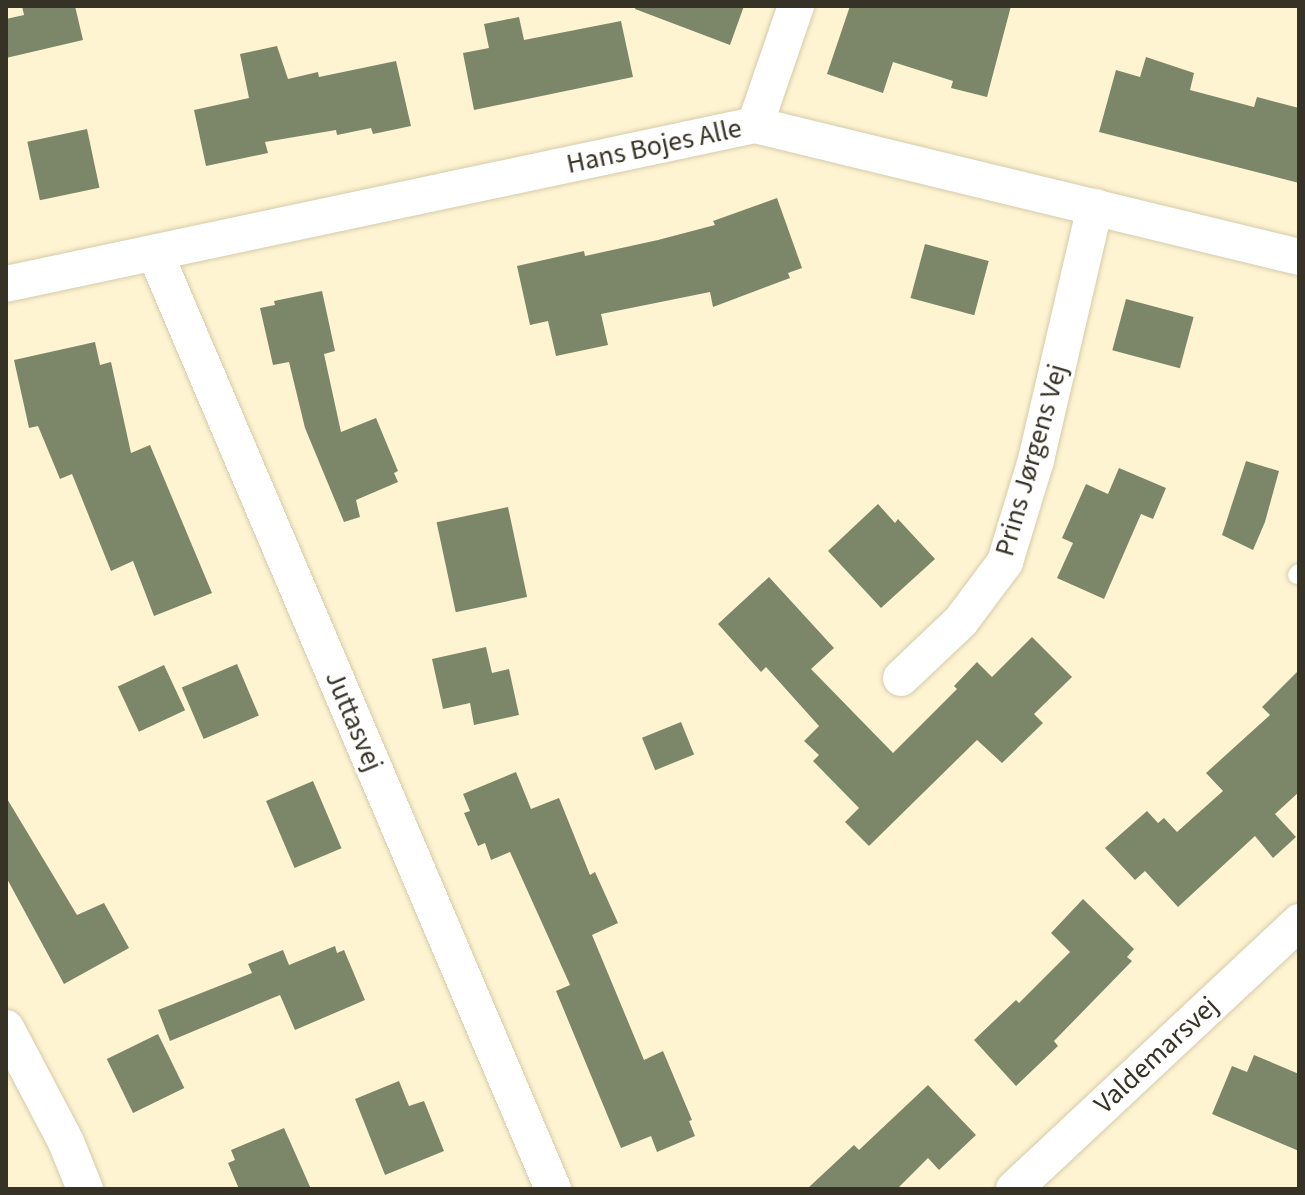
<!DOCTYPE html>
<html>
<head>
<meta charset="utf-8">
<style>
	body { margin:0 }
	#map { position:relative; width:1305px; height:1195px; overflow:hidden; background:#fef4d2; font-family:"Source Sans 3",sans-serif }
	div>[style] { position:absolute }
	.building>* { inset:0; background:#7c8769; transform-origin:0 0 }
	.roads { filter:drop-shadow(0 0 2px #d5cbaa) drop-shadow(0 0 2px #d5cbaa) }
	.lane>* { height:18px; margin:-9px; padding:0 9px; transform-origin:9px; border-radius:9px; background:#fff }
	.street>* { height:36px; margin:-18px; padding:0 18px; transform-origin:18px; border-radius:18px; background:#fff }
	span { translate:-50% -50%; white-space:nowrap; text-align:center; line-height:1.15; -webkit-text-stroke:7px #fff; paint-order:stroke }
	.street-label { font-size:28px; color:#363225 }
	.frame { position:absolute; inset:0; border:8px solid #363225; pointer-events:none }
</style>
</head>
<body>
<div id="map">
	<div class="building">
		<div style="clip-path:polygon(22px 6px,75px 6px,83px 40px,6px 58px,6px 19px,24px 15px)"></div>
		<div style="clip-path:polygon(636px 6px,744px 6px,730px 45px,635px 9px)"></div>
		<div style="clip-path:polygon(850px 6px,1011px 6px,987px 97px,951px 88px,953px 81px,893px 62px,883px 93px,827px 74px)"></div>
		<div style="clip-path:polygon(519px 17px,524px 40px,621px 21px,633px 77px,474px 110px,463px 53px,489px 48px,484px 24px)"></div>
		<div style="clip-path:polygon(277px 46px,288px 79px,318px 72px,319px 77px,396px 61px,411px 126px,373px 134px,371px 128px,337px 135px,336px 130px,265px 142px,268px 153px,206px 166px,194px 110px,249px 98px,240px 54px)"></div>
		<div style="clip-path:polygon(1146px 57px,1194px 73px,1190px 90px,1254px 107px,1257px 97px,1299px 108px,1299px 183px,1099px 132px,1116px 70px,1140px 77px)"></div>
		<div style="left:87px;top:129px;width:60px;height:61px;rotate:78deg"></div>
		<div style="clip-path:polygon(777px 198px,802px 268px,788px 273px,790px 278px,713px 307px,710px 292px,601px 314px,608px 345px,556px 356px,548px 321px,530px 325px,517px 266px,584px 251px,585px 256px,658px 240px,715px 225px,713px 221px)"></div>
		<div style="left:925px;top:244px;width:66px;height:56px;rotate:15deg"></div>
		<div style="clip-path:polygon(322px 291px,335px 351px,324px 354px,341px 432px,376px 418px,398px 471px,394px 473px,398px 482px,356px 500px,360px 517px,344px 522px,305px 428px,289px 362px,273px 365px,260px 308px,275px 305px,274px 301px)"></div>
		<div style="left:1126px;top:299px;width:70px;height:53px;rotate:15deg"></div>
		<div style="clip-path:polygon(95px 342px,100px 365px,111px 362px,131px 453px,150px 445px,212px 593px,154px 616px,133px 561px,111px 571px,72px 474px,60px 479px,38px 426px,29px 428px,14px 360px)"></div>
		<div style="clip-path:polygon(1246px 461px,1279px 471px,1265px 522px,1253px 550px,1222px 535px)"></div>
		<div style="clip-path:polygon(1119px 468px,1166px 488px,1153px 519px,1141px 514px,1104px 599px,1057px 578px,1073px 543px,1062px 538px,1086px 484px,1108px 494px)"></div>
		<div style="clip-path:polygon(878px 504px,895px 523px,898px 519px,935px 559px,881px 608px,828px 551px)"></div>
		<div style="left:508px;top:507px;width:92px;height:73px;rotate:78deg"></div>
		<div style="clip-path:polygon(769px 577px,834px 648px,811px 669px,893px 753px,957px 689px,954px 686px,977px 662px,992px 677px,1032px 637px,1072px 677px,1034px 714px,1043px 723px,1002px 763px,977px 740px,869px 846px,845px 822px,859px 808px,813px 761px,819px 755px,804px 741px,819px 726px,766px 667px,761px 672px,718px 624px)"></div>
		<div style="clip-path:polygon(486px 647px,492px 673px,509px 669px,519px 715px,474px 725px,470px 703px,443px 709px,432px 659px)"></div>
		<div style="left:237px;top:664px;width:56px;height:60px;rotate:67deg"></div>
		<div style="left:164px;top:665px;width:50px;height:51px;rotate:65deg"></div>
		<div style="clip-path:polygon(1299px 670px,1299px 792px,1275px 814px,1296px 837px,1273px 858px,1255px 836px,1178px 907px,1145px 871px,1135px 880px,1105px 848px,1147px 811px,1158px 823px,1164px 818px,1177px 832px,1223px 791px,1206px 773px,1270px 715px,1262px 707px)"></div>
		<div style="left:681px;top:722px;width:35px;height:42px;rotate:68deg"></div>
		<div style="clip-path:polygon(516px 772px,531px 809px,559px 798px,590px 875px,595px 872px,618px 923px,592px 935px,644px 1060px,663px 1051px,692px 1120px,689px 1121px,695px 1136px,657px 1152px,651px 1136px,621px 1148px,556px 991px,570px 985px,510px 852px,491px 860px,485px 843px,478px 846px,464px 813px,470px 811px,463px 794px)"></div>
		<div style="left:313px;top:781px;width:73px;height:51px;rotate:67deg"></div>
		<div style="clip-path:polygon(6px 797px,77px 915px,104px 903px,129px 948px,64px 984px,6px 877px)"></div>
		<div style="clip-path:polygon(1083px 899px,1134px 949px,1127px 957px,1132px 961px,1054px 1041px,1058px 1046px,1016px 1086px,974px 1040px,1016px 1000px,1019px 1003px,1070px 952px,1051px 933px)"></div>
		<div style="clip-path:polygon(335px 946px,337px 953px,344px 950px,365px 1000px,295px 1030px,280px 995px,170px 1041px,158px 1010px,252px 973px,248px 964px,283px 950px,289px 965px)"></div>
		<div style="left:158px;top:1034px;width:60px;height:57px;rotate:64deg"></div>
		<div style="clip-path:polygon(1254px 1055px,1299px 1074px,1299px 1151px,1212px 1114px,1232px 1066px,1247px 1072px)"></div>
		<div style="clip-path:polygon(399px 1081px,409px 1106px,424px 1101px,444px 1151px,385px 1175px,355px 1099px)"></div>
		<div style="clip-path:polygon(928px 1085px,976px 1135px,939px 1170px,928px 1158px,897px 1189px,807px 1189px,854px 1145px,859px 1150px)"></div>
		<div style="clip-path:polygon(284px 1128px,311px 1189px,239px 1189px,228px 1163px,235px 1160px,231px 1150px)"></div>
	</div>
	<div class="roads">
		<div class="lane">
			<div style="left:1297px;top:575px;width:3px;rotate:-45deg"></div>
		</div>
		<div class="street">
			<div style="left:755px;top:125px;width:126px;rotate:-71deg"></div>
			<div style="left:155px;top:253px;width:1017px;rotate:66.96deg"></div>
			<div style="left:6px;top:284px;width:766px;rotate:-11.99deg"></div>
			<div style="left:755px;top:125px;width:560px;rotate:13.64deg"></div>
			<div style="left:901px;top:678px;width:83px;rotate:-43.5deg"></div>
			<div style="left:961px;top:621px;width:74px;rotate:-53.3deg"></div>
			<div style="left:1005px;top:562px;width:107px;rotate:-73.1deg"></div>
			<div style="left:1036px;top:460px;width:260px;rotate:-76.9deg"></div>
			<div style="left:6px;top:1028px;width:129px;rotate:62.2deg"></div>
			<div style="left:66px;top:1142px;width:51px;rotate:68deg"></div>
			<div style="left:1014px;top:1189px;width:391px;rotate:-43.1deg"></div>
		</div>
	</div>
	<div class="street-label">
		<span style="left:654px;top:146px;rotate:-12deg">Hans Bojes Alle</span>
		<span style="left:1031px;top:460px;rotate:-74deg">Prins Jørgens Vej</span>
		<span style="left:354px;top:721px;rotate:67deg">Juttasvej</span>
		<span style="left:1156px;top:1055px;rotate:-43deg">Valdemarsvej</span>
	</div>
	<div class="frame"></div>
</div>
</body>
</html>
